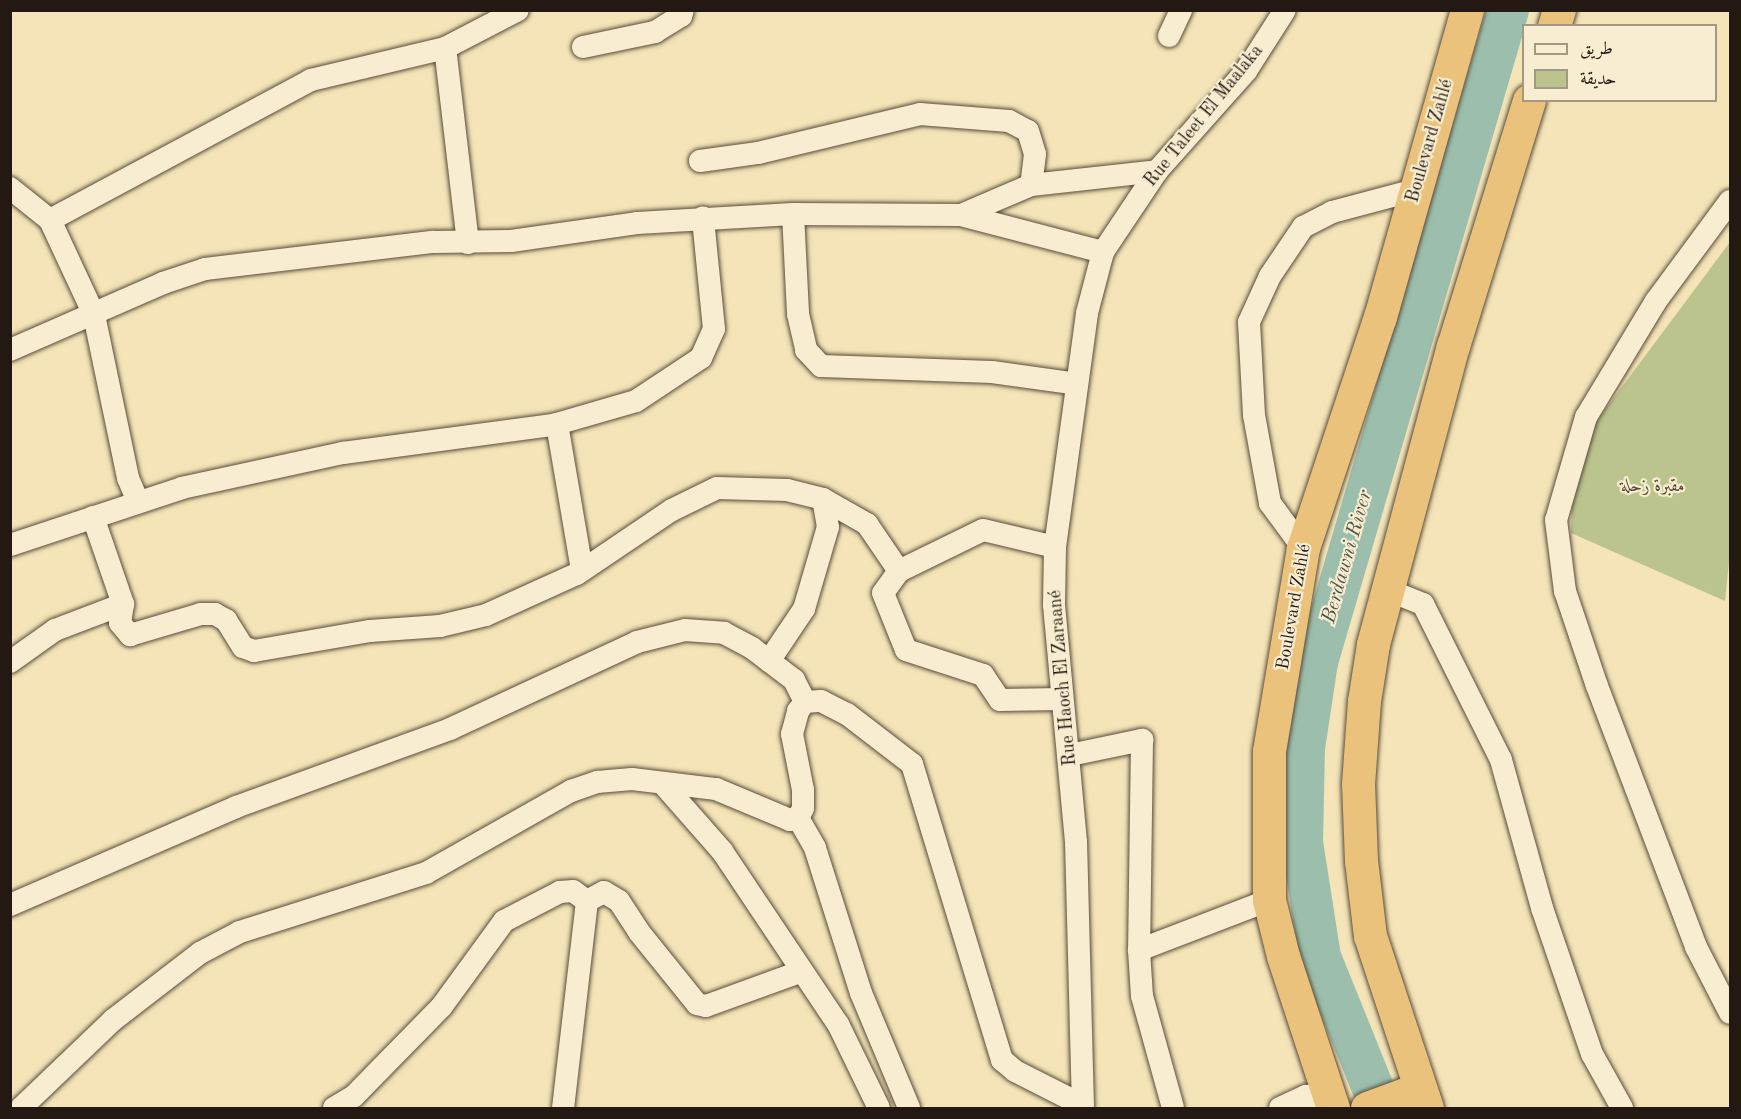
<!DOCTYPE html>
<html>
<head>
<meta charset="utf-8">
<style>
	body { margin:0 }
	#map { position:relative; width:1741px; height:1119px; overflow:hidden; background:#f4e4b7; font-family:"Old Standard TT",Amiri,serif }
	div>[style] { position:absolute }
	.green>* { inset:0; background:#bcc48d }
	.river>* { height:42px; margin:-21px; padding:0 21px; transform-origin:21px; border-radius:21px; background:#9cbfad }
	.roads { filter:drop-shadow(0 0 2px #584c3b) drop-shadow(0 0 2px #584c3b) }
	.minor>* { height:22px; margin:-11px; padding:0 11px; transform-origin:11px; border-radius:11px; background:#f8edd0 }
	.highway>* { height:33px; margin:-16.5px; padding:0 16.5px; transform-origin:16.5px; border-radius:16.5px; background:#eac27c }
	span { translate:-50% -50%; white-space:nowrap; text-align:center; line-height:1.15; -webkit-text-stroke:4.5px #f8edd0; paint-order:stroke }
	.street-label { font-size:18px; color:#241912 }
	.park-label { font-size:18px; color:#524c37; font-style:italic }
	.water-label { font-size:20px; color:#4e5348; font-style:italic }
	.frame { position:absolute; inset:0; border:12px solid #241912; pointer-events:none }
	.legend { position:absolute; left:1522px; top:24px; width:195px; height:78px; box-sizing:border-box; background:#f8edd0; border:2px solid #a39884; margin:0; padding:8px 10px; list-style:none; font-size:18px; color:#241912 }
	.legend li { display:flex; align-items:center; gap:12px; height:30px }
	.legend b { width:30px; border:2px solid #a39884 }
</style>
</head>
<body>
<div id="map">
	<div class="green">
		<div style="clip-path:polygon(1730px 242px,1730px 552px,1725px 601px,1571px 533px,1572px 481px,1595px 423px)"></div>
	</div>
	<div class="river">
		<div style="left:1381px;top:1108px;width:163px;rotate:-112deg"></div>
		<div style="left:1320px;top:957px;width:116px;rotate:-98.9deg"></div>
		<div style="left:1302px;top:842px;width:94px;rotate:-88.8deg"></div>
		<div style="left:1304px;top:748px;width:87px;rotate:-81.4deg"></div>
		<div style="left:1317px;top:662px;width:679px;rotate:-73.67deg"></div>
	</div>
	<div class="roads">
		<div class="minor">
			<div style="left:1169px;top:36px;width:29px;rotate:-65deg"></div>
			<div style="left:583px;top:47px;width:74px;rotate:-11.8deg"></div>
			<div style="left:655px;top:32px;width:31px;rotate:-32deg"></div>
			<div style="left:681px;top:16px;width:6px;rotate:-72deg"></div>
			<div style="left:700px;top:161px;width:59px;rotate:-7.9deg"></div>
			<div style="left:758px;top:153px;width:167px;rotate:-13.5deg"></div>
			<div style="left:920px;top:114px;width:89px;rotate:4.5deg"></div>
			<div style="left:1009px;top:121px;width:21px;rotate:28deg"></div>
			<div style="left:1028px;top:131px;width:24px;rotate:73deg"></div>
			<div style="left:1035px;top:154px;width:31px;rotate:97deg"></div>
			<div style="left:10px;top:188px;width:51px;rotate:38.7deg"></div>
			<div style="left:50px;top:220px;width:105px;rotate:65.1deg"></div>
			<div style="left:94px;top:315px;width:167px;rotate:78.2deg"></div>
			<div style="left:128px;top:478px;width:26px;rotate:67deg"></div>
			<div style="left:1730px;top:201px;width:124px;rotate:126.5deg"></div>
			<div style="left:1656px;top:301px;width:135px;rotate:121.1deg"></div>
			<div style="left:1586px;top:417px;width:107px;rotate:106.2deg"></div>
			<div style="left:1556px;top:520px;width:72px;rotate:82.8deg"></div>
			<div style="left:1565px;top:591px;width:100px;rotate:71.4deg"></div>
			<div style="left:1597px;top:686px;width:279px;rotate:69.2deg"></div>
			<div style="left:1696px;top:947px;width:74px;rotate:62.7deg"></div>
			<div style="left:793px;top:214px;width:100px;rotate:87.1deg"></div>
			<div style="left:798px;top:314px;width:37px;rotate:77deg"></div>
			<div style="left:806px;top:350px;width:22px;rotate:47deg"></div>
			<div style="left:821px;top:366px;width:171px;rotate:2deg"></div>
			<div style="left:992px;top:372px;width:86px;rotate:8deg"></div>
			<div style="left:961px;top:215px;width:76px;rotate:-23.2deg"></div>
			<div style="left:1031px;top:185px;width:127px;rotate:-6.3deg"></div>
			<div style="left:50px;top:220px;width:296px;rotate:-28.2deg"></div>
			<div style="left:311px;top:80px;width:138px;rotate:-13.4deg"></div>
			<div style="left:468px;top:243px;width:196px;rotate:-96.7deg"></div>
			<div style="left:445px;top:48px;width:82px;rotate:-27.5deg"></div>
			<div style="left:10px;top:350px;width:167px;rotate:-23.6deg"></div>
			<div style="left:163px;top:283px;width:44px;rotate:-18.4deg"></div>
			<div style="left:205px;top:269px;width:230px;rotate:-6.8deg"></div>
			<div style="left:433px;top:242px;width:78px;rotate:-0.7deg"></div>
			<div style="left:511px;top:241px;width:127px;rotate:-8.1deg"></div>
			<div style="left:637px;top:223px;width:156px;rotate:-3.3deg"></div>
			<div style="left:793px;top:214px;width:168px;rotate:0.3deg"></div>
			<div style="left:961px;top:215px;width:147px;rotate:14.6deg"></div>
			<div style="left:557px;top:424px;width:148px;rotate:80.3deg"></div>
			<div style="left:10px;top:545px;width:181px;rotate:-18.3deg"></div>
			<div style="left:182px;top:488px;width:165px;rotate:-12.3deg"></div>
			<div style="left:343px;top:453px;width:212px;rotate:-7.6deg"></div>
			<div style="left:553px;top:425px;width:86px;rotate:-16.1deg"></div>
			<div style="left:636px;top:401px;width:78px;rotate:-33.5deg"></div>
			<div style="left:701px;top:358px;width:32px;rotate:-66deg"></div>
			<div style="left:714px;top:329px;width:112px;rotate:-95.7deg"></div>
			<div style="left:1303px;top:548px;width:56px;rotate:-126.3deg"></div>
			<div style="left:1270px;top:503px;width:89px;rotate:-100.3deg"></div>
			<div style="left:1254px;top:415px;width:93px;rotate:-93.1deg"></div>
			<div style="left:1249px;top:322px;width:51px;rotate:-65.5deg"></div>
			<div style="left:1270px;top:276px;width:59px;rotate:-56deg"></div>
			<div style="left:1303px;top:227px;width:33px;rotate:-27deg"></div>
			<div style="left:1332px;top:212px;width:86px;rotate:-14.8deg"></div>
			<div style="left:899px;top:571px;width:27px;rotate:126deg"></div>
			<div style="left:883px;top:593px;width:61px;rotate:68deg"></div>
			<div style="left:906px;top:650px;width:81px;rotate:18deg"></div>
			<div style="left:983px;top:675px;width:30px;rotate:56deg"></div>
			<div style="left:1000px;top:700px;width:61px;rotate:-0.9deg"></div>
			<div style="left:1388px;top:590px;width:38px;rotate:22deg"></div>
			<div style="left:1423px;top:604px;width:174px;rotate:63.4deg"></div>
			<div style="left:1501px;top:760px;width:154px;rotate:74.5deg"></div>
			<div style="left:1542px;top:908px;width:154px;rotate:71.1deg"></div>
			<div style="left:1592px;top:1054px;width:62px;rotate:60.9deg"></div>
			<div style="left:123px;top:604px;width:19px;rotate:99deg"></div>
			<div style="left:120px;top:623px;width:16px;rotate:50deg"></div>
			<div style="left:130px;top:635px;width:74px;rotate:-16.5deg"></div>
			<div style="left:201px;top:614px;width:14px"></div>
			<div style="left:215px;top:614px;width:13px;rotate:29deg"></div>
			<div style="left:226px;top:620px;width:32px;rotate:58deg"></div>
			<div style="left:243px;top:647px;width:12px;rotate:20deg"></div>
			<div style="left:254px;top:651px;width:118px;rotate:-9.8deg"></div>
			<div style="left:370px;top:631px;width:70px;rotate:-4.1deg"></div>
			<div style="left:440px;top:626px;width:47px;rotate:-13.4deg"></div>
			<div style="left:486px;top:615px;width:100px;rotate:-24.3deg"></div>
			<div style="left:577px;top:574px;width:115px;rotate:-34deg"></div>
			<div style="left:672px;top:510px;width:50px;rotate:-26.1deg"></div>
			<div style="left:717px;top:488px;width:70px;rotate:1.6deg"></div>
			<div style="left:787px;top:490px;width:37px;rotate:14deg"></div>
			<div style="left:823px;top:499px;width:51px;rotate:29.6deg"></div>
			<div style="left:867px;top:524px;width:57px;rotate:55.8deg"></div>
			<div style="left:899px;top:571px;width:93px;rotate:-26deg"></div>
			<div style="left:983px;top:530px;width:74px;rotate:13.3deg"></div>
			<div style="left:769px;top:661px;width:63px;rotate:-56.1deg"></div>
			<div style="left:804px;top:609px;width:85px;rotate:-73.7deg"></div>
			<div style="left:828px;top:527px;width:28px;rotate:-100deg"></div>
			<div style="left:10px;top:662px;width:55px;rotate:-35.4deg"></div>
			<div style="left:55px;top:630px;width:73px;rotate:-20.9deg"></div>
			<div style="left:123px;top:604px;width:92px;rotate:-109deg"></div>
			<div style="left:1070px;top:755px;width:74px;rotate:-11.8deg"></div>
			<div style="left:1142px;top:740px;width:210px;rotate:90.8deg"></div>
			<div style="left:1139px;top:950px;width:46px;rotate:86.3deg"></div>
			<div style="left:1142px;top:996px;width:116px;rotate:74.5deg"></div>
			<div style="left:664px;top:785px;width:88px;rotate:48.7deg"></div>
			<div style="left:722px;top:851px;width:208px;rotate:56.2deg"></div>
			<div style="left:838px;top:1024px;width:93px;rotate:64deg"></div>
			<div style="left:798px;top:818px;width:34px;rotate:60deg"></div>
			<div style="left:815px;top:848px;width:152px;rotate:72.4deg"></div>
			<div style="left:861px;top:993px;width:125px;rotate:67.3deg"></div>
			<div style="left:587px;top:901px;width:19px;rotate:-28deg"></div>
			<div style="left:604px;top:892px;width:17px;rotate:31deg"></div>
			<div style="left:619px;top:901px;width:37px;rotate:57deg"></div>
			<div style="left:639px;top:932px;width:92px;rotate:51.1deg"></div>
			<div style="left:697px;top:1004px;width:9px;rotate:13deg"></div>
			<div style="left:706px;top:1006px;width:100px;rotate:-19.9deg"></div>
			<div style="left:10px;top:905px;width:246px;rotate:-23.4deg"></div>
			<div style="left:236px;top:807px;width:228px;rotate:-20deg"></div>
			<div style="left:450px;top:729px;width:206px;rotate:-24.9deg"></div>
			<div style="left:637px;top:642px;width:49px;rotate:-14deg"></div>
			<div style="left:685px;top:630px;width:39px;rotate:4deg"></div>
			<div style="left:724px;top:633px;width:32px;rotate:28deg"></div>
			<div style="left:752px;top:648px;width:53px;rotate:37.3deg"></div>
			<div style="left:794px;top:680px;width:25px;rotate:63deg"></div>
			<div style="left:1139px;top:950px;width:139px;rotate:-21deg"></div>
			<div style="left:21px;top:1108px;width:127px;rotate:-43.7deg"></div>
			<div style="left:113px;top:1020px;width:110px;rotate:-37.6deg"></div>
			<div style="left:200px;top:953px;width:45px;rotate:-27.7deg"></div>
			<div style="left:240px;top:932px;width:195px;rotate:-17.6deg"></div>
			<div style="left:426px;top:873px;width:167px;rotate:-29.5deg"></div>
			<div style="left:571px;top:791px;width:28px;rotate:-19deg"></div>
			<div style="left:597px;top:782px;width:35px;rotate:-5deg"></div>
			<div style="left:632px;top:779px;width:85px;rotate:6.8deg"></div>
			<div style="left:716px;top:789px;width:80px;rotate:22.7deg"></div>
			<div style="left:790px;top:820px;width:8px;rotate:-14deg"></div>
			<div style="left:798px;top:818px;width:11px;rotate:-63deg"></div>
			<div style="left:803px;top:808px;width:18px;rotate:-90deg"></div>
			<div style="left:803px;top:790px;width:57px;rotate:-101.1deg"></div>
			<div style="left:792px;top:734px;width:24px;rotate:-75deg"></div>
			<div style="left:798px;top:711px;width:11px;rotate:-52deg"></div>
			<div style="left:805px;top:702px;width:16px;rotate:-4deg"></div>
			<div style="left:821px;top:701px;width:29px;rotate:27deg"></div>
			<div style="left:847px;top:714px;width:82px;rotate:37.6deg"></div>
			<div style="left:912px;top:764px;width:309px;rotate:73.1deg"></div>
			<div style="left:1002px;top:1060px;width:17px;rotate:40deg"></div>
			<div style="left:1015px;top:1071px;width:75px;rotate:26.9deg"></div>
			<div style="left:334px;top:1108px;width:23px;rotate:-31deg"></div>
			<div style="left:354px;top:1096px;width:126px;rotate:-45.6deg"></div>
			<div style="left:442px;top:1006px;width:105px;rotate:-53.9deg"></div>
			<div style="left:504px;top:921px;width:63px;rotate:-27.4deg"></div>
			<div style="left:560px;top:892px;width:13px;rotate:-4deg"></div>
			<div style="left:573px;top:891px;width:17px;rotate:36deg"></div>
			<div style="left:587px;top:901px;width:208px;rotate:96.6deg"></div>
			<div style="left:1083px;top:1108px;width:266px;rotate:-91.5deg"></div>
			<div style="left:1076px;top:842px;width:238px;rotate:-95.3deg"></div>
			<div style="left:1054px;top:605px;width:58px;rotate:-89deg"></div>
			<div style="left:1055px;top:547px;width:236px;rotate:-82.2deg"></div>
			<div style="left:1087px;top:313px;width:63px;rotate:-75.3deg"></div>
			<div style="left:1103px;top:252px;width:97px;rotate:-56.3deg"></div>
			<div style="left:1157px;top:171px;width:134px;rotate:-48.3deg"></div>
			<div style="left:1246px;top:71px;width:72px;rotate:-57.4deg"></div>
			<div style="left:1280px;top:1108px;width:29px;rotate:-25deg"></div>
			<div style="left:1306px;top:1096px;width:23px;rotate:7deg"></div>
		</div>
		<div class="highway">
			<div style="left:1554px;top:26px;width:17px;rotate:-73deg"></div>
			<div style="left:1333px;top:1108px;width:160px;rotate:-108.2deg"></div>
			<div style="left:1283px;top:956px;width:58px;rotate:-104deg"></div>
			<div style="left:1269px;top:900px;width:149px;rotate:-90deg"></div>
			<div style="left:1269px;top:751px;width:206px;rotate:-80.5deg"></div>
			<div style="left:1303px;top:548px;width:243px;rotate:-71.6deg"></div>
			<div style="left:1380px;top:317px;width:319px;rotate:-74.2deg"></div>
			<div style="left:1367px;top:1108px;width:55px;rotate:-20.1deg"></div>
			<div style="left:1427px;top:1108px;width:181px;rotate:-108.3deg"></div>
			<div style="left:1370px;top:936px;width:76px;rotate:-96.8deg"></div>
			<div style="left:1361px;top:861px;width:77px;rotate:-92.2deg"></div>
			<div style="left:1358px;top:784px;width:83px;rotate:-85.9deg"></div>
			<div style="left:1364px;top:701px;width:58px;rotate:-81deg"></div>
			<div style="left:1373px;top:644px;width:309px;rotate:-75deg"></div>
			<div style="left:1453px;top:346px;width:257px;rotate:-72.8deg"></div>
		</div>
	</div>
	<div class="street-label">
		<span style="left:1204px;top:116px;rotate:-51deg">Rue Taleet El Maalaka</span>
		<span style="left:1430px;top:141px;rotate:-74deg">Boulevard Zahlé</span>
		<span style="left:1294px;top:607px;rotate:-80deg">Boulevard Zahlé</span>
		<span style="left:1063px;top:678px;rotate:-95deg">Rue Haoch El Zaraané</span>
	</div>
	<div class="park-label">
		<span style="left:1653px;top:486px">مقبرة زحلة</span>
	</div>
	<div class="water-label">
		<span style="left:1348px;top:557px;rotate:-74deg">Berdawni River</span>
	</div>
	<div class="frame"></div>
	<ul class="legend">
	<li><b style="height:8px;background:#f8edd0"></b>طريق</li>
	<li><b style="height:16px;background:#bcc48d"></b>حديقة</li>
	</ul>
</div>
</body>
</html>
